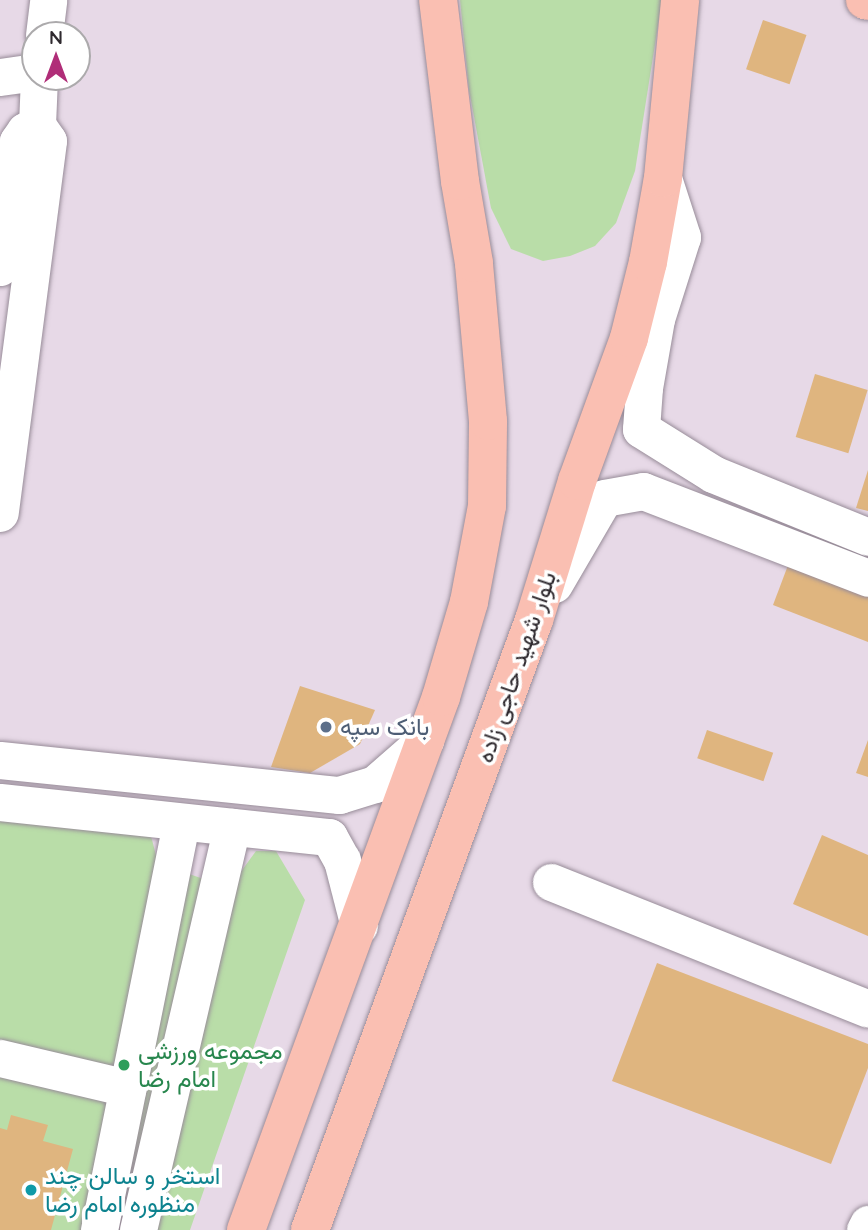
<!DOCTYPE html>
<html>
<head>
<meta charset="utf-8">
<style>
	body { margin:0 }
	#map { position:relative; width:868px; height:1230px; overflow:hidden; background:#e7d9e7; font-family:Quicksand,Vazirmatn,sans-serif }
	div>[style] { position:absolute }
	.green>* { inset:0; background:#b9dda8 }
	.building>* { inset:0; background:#dfb57f; transform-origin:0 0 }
	.roads { filter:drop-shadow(0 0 2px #988c99) drop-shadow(0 0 2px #988c99) }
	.minor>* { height:37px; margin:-18.5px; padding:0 18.5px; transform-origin:18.5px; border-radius:18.5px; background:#fff }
	.major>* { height:38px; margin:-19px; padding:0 19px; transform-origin:19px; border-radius:19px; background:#fabfb2 }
	.dots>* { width:19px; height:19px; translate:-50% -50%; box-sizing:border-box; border:4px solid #fff; border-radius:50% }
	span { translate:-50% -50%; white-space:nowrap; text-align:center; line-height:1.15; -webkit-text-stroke:7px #fff; paint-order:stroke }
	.street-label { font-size:24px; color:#2f2a2f }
	.service-label { font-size:24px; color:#4e5e75 }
	.left { translate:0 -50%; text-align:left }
	.leisure-label { font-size:24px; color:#27864d }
	.culture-label { font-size:24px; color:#0d838f }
	.north { position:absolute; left:21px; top:21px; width:70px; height:70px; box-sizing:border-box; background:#fff; border:2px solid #acaaac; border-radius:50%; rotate:0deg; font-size:19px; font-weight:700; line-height:28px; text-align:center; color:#2f2a2f }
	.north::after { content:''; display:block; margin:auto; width:24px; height:32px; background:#b02d78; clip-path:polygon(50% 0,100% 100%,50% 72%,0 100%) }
</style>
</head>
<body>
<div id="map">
	<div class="green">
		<div style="clip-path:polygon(460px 0,662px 0,635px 171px,616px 223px,595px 246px,570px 256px,543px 261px,511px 249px,491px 208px,469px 90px)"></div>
		<div style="clip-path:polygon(0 819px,151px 836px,158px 863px,229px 888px,256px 851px,276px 851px,305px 900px,190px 1230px,0 1230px)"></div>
	</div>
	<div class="building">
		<div style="left:763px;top:20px;width:46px;height:52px;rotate:19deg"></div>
		<div style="left:815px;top:374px;width:55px;height:66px;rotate:17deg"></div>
		<div style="clip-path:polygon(868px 470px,868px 511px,856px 508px)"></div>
		<div style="clip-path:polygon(790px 560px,868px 590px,868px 642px,773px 605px)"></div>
		<div style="clip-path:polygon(300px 686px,375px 710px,360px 744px,310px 773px,271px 767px)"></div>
		<div style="left:707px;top:730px;width:70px;height:30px;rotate:19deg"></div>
		<div style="clip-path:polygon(868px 740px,868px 777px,856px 773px)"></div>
		<div style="clip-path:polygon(822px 835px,868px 855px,868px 936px,793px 904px)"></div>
		<div style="clip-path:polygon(657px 963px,868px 1044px,868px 1068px,831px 1164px,612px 1081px)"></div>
		<div style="clip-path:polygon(11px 1115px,48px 1125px,43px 1141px,73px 1149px,51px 1230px,0 1230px,0 1128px,7px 1130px)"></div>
	</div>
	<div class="roads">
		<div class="minor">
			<div style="left:44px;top:35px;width:35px;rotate:-83deg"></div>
			<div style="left:0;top:77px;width:35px;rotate:-8deg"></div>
			<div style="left:37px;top:125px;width:48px;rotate:-87.6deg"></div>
			<div style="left:663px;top:178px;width:62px;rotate:72.1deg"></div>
			<div style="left:682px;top:237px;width:86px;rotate:107.6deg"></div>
			<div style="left:656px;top:319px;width:70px;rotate:99.9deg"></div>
			<div style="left:644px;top:388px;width:41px;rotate:94.2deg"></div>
			<div style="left:641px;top:429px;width:85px;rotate:32deg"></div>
			<div style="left:713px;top:474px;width:167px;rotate:22.1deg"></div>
			<div style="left:0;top:267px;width:127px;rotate:-81.9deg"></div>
			<div style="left:18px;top:141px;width:12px;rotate:-55deg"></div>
			<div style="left:25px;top:131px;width:13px;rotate:-27deg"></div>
			<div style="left:37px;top:125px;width:19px;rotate:55deg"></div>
			<div style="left:48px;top:141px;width:375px;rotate:97.4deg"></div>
			<div style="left:554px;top:584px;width:99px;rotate:-59.8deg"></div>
			<div style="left:604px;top:498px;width:40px;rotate:-10deg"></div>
			<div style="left:643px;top:491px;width:241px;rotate:21.1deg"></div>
			<div style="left:0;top:760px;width:341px;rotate:5.9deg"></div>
			<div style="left:339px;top:795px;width:38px;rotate:-17deg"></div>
			<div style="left:375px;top:784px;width:67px;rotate:-41.3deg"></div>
			<div style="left:0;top:802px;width:331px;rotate:6.1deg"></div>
			<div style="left:329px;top:837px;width:26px;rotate:61deg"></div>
			<div style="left:342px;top:860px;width:68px;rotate:75.6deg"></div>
			<div style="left:551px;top:882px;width:341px;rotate:21.8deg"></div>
			<div style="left:0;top:1058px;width:131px;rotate:13.2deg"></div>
			<div style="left:99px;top:1230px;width:416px;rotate:-78.6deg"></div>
			<div style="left:138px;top:1230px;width:414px;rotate:-76.9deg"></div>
			<div style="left:865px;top:1230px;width:7px;rotate:-63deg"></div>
		</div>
		<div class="major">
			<div style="left:865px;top:0;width:3px;rotate:18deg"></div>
			<div style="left:246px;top:1230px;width:568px;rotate:-69.9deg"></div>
			<div style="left:441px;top:697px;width:99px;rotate:-73.6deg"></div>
			<div style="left:469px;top:602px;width:98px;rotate:-79.4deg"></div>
			<div style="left:487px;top:506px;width:85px;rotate:-89.3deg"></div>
			<div style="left:488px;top:421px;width:159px;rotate:-95.1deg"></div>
			<div style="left:474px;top:263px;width:83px;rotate:-99.7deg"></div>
			<div style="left:460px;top:181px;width:182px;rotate:-96.9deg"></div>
			<div style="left:310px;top:1230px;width:650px;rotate:-69.84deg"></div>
			<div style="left:534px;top:620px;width:145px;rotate:-72.8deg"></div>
			<div style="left:577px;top:481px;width:152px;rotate:-70deg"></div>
			<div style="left:629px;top:338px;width:78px;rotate:-76deg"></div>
			<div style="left:648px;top:262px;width:85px;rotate:-79.9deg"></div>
			<div style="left:663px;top:178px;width:179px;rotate:-84.5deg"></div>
		</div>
	</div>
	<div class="dots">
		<div style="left:326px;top:727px;background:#5c6f8a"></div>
		<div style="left:124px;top:1065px;background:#2e9e5b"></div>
		<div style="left:31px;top:1190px;background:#0f9aa8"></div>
	</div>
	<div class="street-label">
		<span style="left:516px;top:667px;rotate:-71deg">بلوار شهید حاجی زاده</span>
	</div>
	<div class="service-label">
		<span class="left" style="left:340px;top:727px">بانک سپه</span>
	</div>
	<div class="leisure-label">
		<span class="left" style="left:138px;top:1065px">مجموعه ورزشی<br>امام رضا</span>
	</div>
	<div class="culture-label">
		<span class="left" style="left:45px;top:1190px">استخر و سالن چند<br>منظوره امام رضا</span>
	</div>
	<div class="north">N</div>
</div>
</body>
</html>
